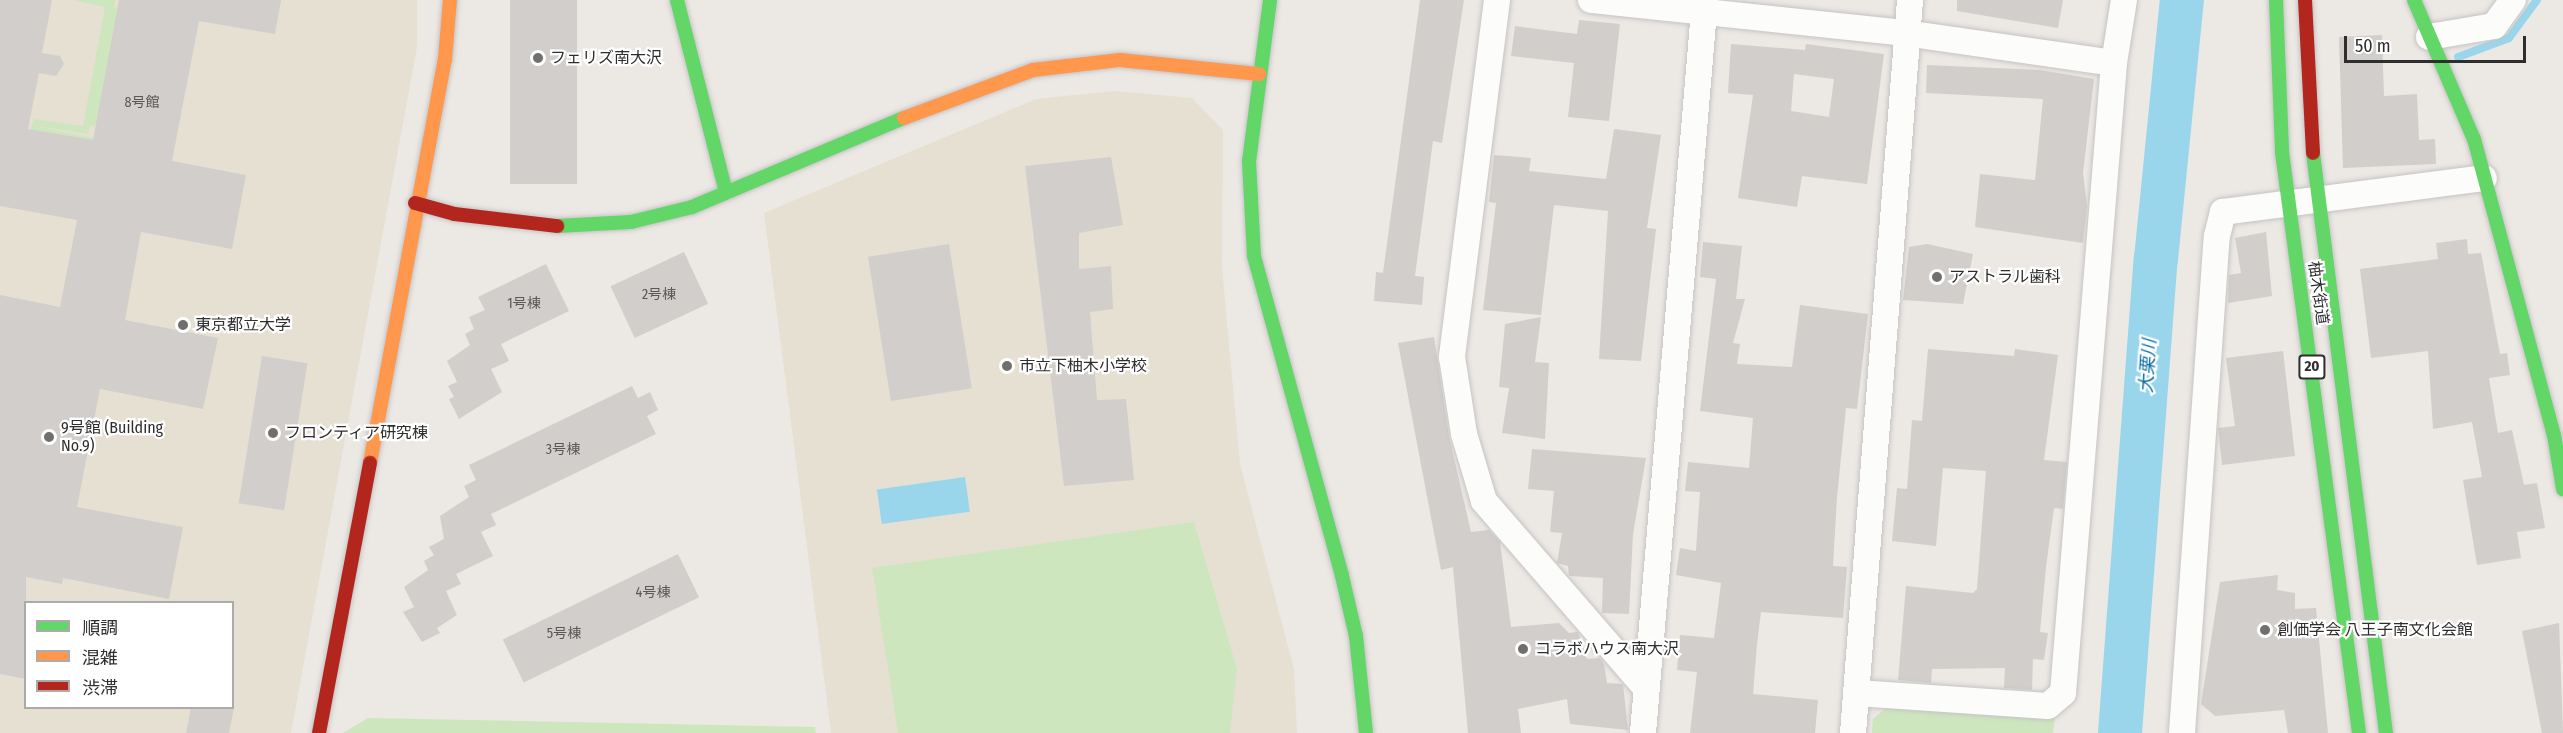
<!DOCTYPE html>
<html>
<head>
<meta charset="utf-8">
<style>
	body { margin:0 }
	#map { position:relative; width:2563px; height:733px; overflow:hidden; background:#ece8e4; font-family:"Fira Sans Condensed","Noto Sans JP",sans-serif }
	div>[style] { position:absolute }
	.education>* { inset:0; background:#e6e0d3 }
	.green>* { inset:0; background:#cee6be }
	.water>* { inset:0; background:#99d6ec; transform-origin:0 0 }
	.stream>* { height:8px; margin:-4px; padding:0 4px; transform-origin:4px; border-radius:4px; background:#99d6ec }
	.river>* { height:44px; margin:-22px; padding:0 22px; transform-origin:22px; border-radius:22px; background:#99d6ec }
	.building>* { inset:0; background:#d1cecb; transform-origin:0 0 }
	.roads { filter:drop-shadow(0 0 2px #c5c4c5) drop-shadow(0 0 2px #c5c4c5) }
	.street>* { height:26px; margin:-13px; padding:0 13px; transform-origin:13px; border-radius:13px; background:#fcfcfb }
	.fast>* { height:14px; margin:-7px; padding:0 7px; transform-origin:7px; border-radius:7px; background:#63d668 }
	.slow>* { height:14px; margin:-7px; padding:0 7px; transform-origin:7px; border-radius:7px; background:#ff974d }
	.jam>* { height:14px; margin:-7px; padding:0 7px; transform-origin:7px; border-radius:7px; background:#b3261e }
	.dots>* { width:16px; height:16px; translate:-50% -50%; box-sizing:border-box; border:3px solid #fff; border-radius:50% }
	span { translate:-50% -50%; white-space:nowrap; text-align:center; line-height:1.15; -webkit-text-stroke:4.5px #fff; paint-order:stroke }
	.number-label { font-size:14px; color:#585857 }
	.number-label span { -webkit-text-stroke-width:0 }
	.shield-label span { padding:2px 4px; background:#fff; border:2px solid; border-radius:4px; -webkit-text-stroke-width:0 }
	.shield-label { font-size:15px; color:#2e2e2e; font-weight:700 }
	.poi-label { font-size:16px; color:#2e2e2e }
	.left { translate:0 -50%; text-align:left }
	.street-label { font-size:16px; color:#2e2e2e }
	.water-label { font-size:18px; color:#0d6fa3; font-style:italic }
	.legend { position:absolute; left:24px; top:601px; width:210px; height:108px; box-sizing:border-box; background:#fff; border:2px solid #ababab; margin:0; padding:8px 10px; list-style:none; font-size:18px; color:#2e2e2e }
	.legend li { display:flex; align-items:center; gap:12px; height:30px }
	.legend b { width:30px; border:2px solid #ababab }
	.scale { position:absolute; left:2344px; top:36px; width:182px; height:27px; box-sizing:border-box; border:3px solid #2e2e2e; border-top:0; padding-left:8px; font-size:18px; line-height:21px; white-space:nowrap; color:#2e2e2e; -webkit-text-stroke:4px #fff; paint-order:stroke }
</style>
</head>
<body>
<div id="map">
	<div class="education">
		<div style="clip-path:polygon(evenodd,0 0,417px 0,417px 47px,291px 733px,0 733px,0 0,26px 602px,232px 602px,232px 708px,26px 708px,26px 602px)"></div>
		<div style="clip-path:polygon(1115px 91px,1192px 98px,1223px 130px,1222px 268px,1240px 464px,1294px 669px,1297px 733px,831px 733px,764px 213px,1036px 99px)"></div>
	</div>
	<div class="green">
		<div style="clip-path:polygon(72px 0,115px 0,114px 7px,125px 9px,103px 128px,90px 125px,88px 134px,36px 126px,93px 138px,92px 148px,29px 134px,34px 119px,83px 126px,105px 7px)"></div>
		<div style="clip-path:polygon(1194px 522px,1237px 669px,1230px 733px,898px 733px,872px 568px)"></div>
		<div style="clip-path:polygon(1887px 707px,2055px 718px,2053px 733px,1872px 733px,1873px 719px)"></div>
		<div style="clip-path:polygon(368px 718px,815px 727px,816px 733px,343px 733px)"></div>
	</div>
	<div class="water">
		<div style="left:965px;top:477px;width:35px;height:89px;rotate:82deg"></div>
	</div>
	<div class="stream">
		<div style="left:2458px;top:57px;width:54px;rotate:-20.4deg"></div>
		<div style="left:2509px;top:38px;width:47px;rotate:-53.6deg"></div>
	</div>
	<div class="river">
		<div style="left:2120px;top:733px;width:475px;rotate:-85.7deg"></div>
		<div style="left:2156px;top:259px;width:260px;rotate:-84.3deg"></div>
	</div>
	<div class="building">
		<div style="clip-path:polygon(0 0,52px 0,42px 53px,60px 56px,64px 64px,56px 76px,39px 73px,28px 129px,93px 140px,119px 0,281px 0,275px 34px,199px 21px,172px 161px,246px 175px,232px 249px,141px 232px,125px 320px,218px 338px,203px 409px,100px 389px,77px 507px,183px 527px,169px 599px,63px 578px,62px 584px,26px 577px,26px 679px,0 674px,0 295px,60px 307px,77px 220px,0 206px)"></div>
		<div style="left:510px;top:0;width:67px;height:184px"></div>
		<div style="clip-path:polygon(1420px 0,1464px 0,1442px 143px,1433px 141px,1415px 276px,1424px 277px,1422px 305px,1374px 301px,1376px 272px,1383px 273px)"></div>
		<div style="clip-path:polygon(1957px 0,2063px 0,2058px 28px,1957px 11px)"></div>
		<div style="clip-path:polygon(1579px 20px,1620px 24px,1609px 121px,1568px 117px,1574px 63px,1511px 56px,1515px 26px,1577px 34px)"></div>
		<div style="clip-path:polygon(2382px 35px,2384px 96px,2417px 94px,2419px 140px,2435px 139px,2436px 164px,2343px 168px,2339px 37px)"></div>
		<div style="clip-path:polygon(evenodd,1731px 44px,1805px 50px,1806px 44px,1884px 54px,1867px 184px,1802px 176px,1797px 207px,1738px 198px,1753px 95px,1728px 93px,1731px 44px,1794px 74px,1834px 79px,1829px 117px,1791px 111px,1794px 74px)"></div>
		<div style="clip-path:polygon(1927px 65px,2040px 70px,2094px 79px,2083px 173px,2087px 206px,2083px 243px,1975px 227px,1980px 174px,2035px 180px,2043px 99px,1926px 93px)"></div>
		<div style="clip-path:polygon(1614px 129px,1661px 135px,1647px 228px,1656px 229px,1641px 361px,1599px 359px,1608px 211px,1554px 205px,1541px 315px,1483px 310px,1496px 203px,1489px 202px,1494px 155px,1531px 158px,1529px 171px,1606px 179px)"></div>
		<div style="clip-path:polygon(1111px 157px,1123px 225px,1079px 233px,1079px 269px,1111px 266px,1113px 309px,1090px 312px,1097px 400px,1126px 399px,1134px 480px,1064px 486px,1025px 166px)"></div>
		<div style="clip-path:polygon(2266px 232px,2272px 296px,2228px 303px,2229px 275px,2241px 273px,2235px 238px)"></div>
		<div style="clip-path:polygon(2467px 239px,2468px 254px,2481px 253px,2500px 354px,2507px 353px,2510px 375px,2489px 378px,2498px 433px,2512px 430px,2524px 485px,2537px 483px,2545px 528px,2517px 532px,2521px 558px,2477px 565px,2463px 480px,2482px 477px,2472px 422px,2433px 429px,2428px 351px,2371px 358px,2360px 269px,2438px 259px,2436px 243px)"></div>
		<div style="clip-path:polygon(1703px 242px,1742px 246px,1736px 299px,1745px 299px,1733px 343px,1740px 344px,1737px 364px,1792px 367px,1800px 305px,1868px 314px,1857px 409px,1846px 408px,1837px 497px,1833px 566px,1847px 567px,1843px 618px,1761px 612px,1757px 644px,1753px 694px,1818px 700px,1815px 733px,1690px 733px,1697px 672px,1677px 670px,1680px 635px,1714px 638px,1721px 583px,1676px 575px,1680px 548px,1696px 551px,1700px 492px,1685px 491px,1688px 462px,1749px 468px,1753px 418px,1700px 411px,1716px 279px,1700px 277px)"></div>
		<div style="left:949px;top:244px;width:146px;height:82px;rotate:81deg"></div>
		<div style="clip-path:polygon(1927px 244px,1973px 254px,1963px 304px,1903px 300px,1909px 247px)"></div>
		<div style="left:684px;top:252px;width:57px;height:81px;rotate:65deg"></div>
		<div style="clip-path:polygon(546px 264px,569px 311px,501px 344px,509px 361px,491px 369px,502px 392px,459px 419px,449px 399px,454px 397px,448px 386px,457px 382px,447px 361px,470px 345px,465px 334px,474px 329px,469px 317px,485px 310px,478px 297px)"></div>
		<div style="clip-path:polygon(1541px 317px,1535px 362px,1549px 363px,1545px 439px,1502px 433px,1509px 388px,1499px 387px,1505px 324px)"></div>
		<div style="clip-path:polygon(1434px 337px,1449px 436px,1471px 532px,1489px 530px,1500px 542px,1511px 627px,1559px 623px,1569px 633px,1578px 632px,1587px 659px,1600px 658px,1604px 664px,1607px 683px,1623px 684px,1628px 730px,1570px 724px,1567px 699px,1518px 709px,1521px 733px,1468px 733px,1453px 567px,1441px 570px,1398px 343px)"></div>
		<div style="clip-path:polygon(1928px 349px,2014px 356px,2015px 349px,2058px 355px,2044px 460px,2067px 462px,2063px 509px,2054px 508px,2046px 567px,2040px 632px,2048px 633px,2044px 660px,2033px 659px,2032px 690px,2004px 688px,2005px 668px,1932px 669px,1931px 683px,1898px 680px,1906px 586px,1973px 593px,1977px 589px,1986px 471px,1943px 468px,1936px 546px,1892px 541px,1897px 488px,1907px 489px,1912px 420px,1922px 421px)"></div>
		<div style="clip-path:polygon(2283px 351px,2295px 456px,2222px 465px,2218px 428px,2235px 426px,2226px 358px)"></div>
		<div style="left:262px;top:356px;width:46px;height:149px;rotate:9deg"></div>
		<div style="clip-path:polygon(632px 386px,638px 398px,650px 392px,658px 410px,647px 416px,656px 434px,491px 514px,496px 525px,481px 532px,493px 556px,456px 574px,461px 584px,446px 591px,457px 615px,437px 628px,440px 633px,422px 642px,403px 612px,414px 607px,404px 587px,428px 570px,424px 561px,434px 555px,429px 547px,444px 539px,440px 516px,469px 497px,464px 486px,476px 480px,469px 465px)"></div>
		<div style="clip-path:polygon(1532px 449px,1646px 458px,1633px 534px,1629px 614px,1602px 613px,1603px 578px,1569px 576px,1568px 566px,1557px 563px,1562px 533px,1550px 532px,1554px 491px,1528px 489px)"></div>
		<div style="left:678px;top:554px;width:48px;height:195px;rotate:64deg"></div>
		<div style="clip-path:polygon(2278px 575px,2277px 590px,2295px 593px,2295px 609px,2316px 608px,2328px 733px,2288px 733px,2284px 710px,2215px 716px,2201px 704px,2220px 582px)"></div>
		<div style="clip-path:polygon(2559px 623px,2563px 733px,2542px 733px,2522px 631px)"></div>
		<div style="clip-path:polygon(191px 708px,234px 708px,229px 733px,186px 733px)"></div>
	</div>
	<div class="roads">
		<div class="street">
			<div style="left:1497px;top:0;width:360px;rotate:97.2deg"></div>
			<div style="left:1452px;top:357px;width:78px;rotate:81.1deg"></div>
			<div style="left:1464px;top:434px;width:70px;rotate:73.4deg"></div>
			<div style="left:1484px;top:501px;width:247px;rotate:49.1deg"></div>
			<div style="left:1591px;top:0;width:316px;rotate:6deg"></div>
			<div style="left:1905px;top:33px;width:211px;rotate:8.2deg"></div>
			<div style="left:2429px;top:37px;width:66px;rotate:-9.6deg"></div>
			<div style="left:2494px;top:26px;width:32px;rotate:-54deg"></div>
			<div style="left:1857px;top:693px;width:191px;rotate:3.9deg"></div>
			<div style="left:2048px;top:706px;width:20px;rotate:-41deg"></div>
			<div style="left:2063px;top:693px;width:632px;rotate:-85.37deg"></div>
			<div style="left:2114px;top:63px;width:64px;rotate:-81deg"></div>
			<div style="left:1643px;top:733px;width:736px;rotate:-85.17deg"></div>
			<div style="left:1853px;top:733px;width:735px;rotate:-85.55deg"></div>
			<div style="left:2182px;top:733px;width:498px;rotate:-86deg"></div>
			<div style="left:2217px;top:236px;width:25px;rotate:-76deg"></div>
			<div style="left:2223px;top:212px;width:263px;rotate:-7.4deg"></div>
		</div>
		<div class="fast">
			<div style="left:677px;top:0;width:198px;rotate:75.7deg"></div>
			<div style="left:1270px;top:0;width:162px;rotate:97.4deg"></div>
			<div style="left:1249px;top:161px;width:95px;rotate:87deg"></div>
			<div style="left:1254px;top:256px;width:332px;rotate:74.6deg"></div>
			<div style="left:1342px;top:576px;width:62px;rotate:76.9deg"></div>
			<div style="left:1356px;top:636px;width:98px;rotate:84.1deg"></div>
			<div style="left:2276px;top:0;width:152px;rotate:87.7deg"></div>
			<div style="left:2282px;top:152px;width:586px;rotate:82.45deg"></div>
			<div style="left:2414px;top:0;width:151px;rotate:66.7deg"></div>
			<div style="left:2474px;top:139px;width:307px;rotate:74.9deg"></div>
			<div style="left:2554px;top:435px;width:55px;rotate:80.5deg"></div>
			<div style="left:2313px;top:153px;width:585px;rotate:82.83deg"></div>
			<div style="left:557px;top:226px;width:74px;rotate:-3.1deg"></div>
			<div style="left:631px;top:222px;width:63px;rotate:-13.8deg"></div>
			<div style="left:692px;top:207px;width:230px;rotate:-22.8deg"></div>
		</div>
		<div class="slow">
			<div style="left:904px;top:118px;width:138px;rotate:-20.4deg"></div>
			<div style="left:1033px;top:70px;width:88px;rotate:-6.6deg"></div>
			<div style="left:1120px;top:60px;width:140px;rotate:5.8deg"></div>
			<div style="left:370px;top:463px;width:411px;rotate:-79.5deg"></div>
			<div style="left:445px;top:59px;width:59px;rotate:-85.2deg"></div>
		</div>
		<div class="jam">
			<div style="left:2305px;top:0;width:153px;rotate:87deg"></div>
			<div style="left:415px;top:203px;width:41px;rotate:15.4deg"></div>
			<div style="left:455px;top:214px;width:103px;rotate:6.7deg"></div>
			<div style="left:319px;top:733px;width:275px;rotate:-79.3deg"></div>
		</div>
	</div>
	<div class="dots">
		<div style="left:538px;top:58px;background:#706f6e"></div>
		<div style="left:1937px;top:277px;background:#706f6e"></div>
		<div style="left:183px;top:325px;background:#706f6e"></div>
		<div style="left:1007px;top:366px;background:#706f6e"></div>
		<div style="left:273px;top:433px;background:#706f6e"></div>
		<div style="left:49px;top:437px;background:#706f6e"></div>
		<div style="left:2265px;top:630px;background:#706f6e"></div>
		<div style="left:1523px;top:649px;background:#706f6e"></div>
	</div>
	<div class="number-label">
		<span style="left:142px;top:103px">8号館</span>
		<span style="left:659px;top:295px">2号棟</span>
		<span style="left:524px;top:304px">1号棟</span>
		<span style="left:563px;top:450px">3号棟</span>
		<span style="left:653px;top:593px">4号棟</span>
		<span style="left:564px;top:634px">5号棟</span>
	</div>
	<div class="shield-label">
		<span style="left:2312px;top:367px">20</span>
	</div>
	<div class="poi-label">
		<span class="left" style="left:550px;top:58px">フェリズ南大沢</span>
		<span class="left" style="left:1949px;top:277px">アストラル歯科</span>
		<span class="left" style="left:195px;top:325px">東京都立大学</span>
		<span class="left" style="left:1019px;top:366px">市立下柚木小学校</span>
		<span class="left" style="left:61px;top:437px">9号館 (Building<br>No.9)</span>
		<span class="left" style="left:285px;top:433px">フロンティア研究棟</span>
		<span class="left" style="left:2277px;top:630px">創価学会 八王子南文化会館</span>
		<span class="left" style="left:1535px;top:649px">コラボハウス南大沢</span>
	</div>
	<div class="street-label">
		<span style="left:2318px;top:293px;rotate:82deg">柚木街道</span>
	</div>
	<div class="water-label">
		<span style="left:2148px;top:366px;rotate:-86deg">大栗川</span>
	</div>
	<ul class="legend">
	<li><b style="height:8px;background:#63d668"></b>順調</li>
	<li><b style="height:8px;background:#ff974d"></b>混雑</li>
	<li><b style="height:8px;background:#b3261e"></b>渋滞</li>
	</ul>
	<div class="scale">50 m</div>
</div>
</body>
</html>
